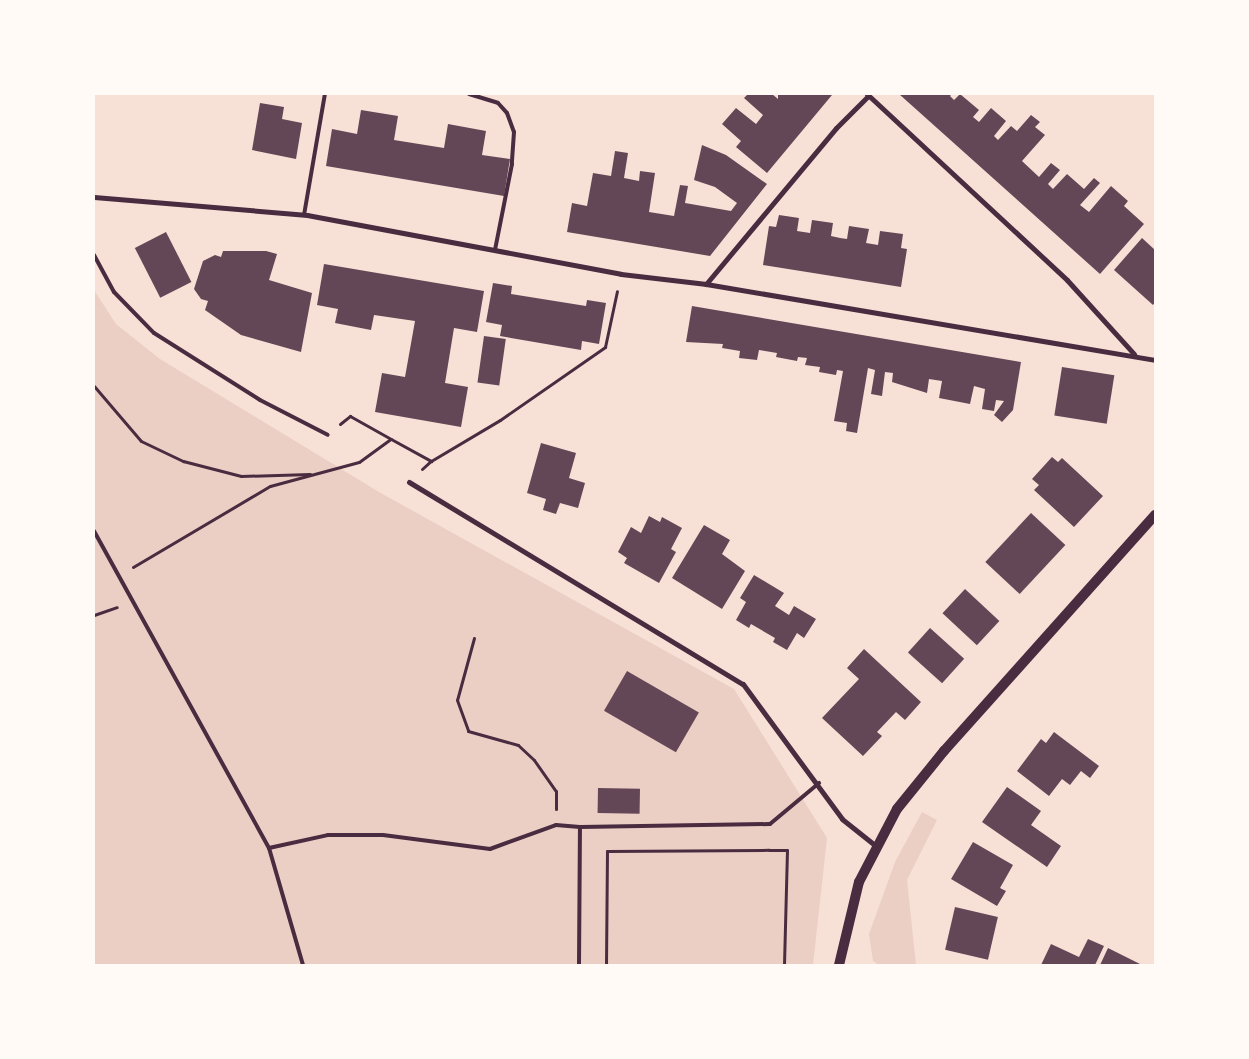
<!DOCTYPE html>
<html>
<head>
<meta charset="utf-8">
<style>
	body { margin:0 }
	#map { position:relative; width:1249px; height:1059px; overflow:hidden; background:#f7e1d7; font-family:Spectral,serif }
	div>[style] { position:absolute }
	.green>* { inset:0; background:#ebcfc5 }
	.building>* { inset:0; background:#644757; transform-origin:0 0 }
	.path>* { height:3px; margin:-1.5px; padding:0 1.5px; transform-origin:1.5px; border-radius:1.5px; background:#4a2c40 }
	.service>* { height:4px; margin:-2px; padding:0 2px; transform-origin:2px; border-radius:2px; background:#4a2c40 }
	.minor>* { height:5px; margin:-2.5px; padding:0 2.5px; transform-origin:2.5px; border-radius:2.5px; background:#4a2c40 }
	.secondary>* { height:10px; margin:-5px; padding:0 5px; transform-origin:5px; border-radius:5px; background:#4a2c40 }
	span { translate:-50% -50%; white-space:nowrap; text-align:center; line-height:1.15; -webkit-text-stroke:4px #fffaf5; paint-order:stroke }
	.frame { position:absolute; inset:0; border:95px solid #fffaf5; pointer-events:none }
</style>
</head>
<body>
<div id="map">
	<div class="green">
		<div style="clip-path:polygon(94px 290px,116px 324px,160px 359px,379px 492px,734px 689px,827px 838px,813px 965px,94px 965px)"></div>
		<div style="clip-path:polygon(922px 812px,937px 820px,907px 880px,916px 965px,879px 965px,873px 961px,869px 934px,895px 862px)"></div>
	</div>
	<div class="building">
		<div style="clip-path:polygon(748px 94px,772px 94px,778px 99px,778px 94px,832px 95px,767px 173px,736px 147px,741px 141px,722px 124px,736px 108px,756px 124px,763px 115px,744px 98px)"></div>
		<div style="clip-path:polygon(899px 94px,952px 94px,950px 96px,954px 100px,960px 94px,979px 110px,973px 117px,979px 122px,991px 108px,1006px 121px,994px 136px,998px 140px,1011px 126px,1017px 131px,1031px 115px,1040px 122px,1035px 127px,1045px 135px,1022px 161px,1039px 177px,1051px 163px,1060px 170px,1048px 184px,1053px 189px,1067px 174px,1084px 189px,1094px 178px,1100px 183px,1080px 205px,1089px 212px,1111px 186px,1128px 201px,1124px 206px,1144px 224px,1100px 274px)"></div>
		<div style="clip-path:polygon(260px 103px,284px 107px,282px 119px,302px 123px,296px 159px,252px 150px)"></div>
		<div style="clip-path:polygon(361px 110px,398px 116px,394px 140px,444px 148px,448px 124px,486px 131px,482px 155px,510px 159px,504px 196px,326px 166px,332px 129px,357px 134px)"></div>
		<div style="clip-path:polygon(702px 145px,726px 155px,767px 184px,710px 256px,567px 232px,572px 203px,587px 206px,593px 173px,611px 176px,615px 151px,628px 153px,624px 178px,639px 181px,640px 171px,655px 173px,649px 212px,674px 216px,680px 185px,688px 186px,685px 203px,731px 211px,737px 203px,715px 187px,694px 180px)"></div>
		<div style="clip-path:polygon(779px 215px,799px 218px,797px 231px,810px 233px,812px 220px,833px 223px,831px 236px,840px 238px,847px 239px,849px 226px,869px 229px,866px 243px,878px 245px,880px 231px,903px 234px,901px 248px,907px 249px,901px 287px,763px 265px,769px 226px,776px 227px)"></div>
		<div style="left:166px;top:232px;width:56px;height:35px;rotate:63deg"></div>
		<div style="clip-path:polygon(1142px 238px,1155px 250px,1155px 302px,1153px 305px,1114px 270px)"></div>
		<div style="clip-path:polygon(223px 251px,266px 251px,277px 254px,269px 280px,312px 293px,301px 352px,241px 335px,205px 310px,208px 301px,201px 299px,194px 289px,203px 261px,215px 255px,221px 257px)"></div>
		<div style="clip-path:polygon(324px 264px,484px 291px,477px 332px,454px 328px,445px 383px,468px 387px,461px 427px,375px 412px,382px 373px,405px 377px,415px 321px,374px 315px,371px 330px,335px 323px,338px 309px,317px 305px)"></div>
		<div style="clip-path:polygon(493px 283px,512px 286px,511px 294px,586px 306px,587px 300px,606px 303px,599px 344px,582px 341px,581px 350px,500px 336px,502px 325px,486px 322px)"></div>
		<div style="clip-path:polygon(692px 306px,1021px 362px,1013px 410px,1002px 422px,994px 415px,1004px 401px,996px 400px,994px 411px,982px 409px,985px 389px,974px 386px,970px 404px,939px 398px,942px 381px,929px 379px,927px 393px,892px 382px,893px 373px,885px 372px,882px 396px,871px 394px,875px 370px,868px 368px,857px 433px,846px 431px,847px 423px,834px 421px,843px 371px,837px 370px,836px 375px,819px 372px,820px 367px,805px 365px,807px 358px,798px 357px,797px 361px,776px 357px,777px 353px,759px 350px,757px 360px,739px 358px,740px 351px,722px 348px,723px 344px,686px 342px)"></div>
		<div style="left:484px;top:336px;width:22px;height:47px;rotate:8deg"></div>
		<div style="left:1062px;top:367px;width:53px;height:49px;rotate:9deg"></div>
		<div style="clip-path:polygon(541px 443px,576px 453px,569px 478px,585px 483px,578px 508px,560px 503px,556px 514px,543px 510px,546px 499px,527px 493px)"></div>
		<div style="clip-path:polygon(1052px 457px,1058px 462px,1062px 458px,1103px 496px,1074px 527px,1034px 490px,1039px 485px,1032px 479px)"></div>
		<div style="left:1031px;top:513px;width:47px;height:67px;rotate:43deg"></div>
		<div style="clip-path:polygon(649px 516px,660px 522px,662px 517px,682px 528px,671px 549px,676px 552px,659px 583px,624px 563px,627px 558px,618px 552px,631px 527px,641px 533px)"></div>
		<div style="clip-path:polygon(704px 525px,730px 540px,722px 554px,745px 571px,722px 609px,672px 578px)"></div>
		<div style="clip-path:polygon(754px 575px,784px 593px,775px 606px,789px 615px,794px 606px,816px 619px,804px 638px,797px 633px,787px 650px,773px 642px,775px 638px,751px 624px,749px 628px,736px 620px,746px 602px,740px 598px)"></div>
		<div style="left:965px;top:589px;width:47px;height:33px;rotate:43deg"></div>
		<div style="left:930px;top:628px;width:46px;height:33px;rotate:42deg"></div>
		<div style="clip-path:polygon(864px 649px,921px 702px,905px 720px,896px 712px,877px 732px,882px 736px,863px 756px,822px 718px,859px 679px,847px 668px)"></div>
		<div style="left:627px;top:671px;width:83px;height:46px;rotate:30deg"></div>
		<div style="clip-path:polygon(1054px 732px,1099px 766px,1090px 778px,1081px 771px,1070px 785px,1062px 779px,1049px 796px,1017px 771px,1041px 739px,1046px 743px)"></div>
		<div style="clip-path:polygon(1007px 787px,1041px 811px,1031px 825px,1061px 846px,1047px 867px,982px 822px)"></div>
		<div style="left:598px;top:788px;width:42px;height:25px;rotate:1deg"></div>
		<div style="clip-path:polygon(973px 842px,1013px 865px,1000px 888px,1006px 891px,997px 906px,951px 879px)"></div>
		<div style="left:955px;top:907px;width:44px;height:44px;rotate:13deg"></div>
		<div style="clip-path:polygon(1088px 939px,1104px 946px,1095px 965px,1041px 965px,1051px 944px,1079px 957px)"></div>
		<div style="clip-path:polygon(1108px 948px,1142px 965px,1100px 965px)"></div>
	</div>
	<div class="path">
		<div style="left:94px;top:386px;width:72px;rotate:49.5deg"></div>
		<div style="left:141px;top:441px;width:47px;rotate:25.5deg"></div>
		<div style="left:183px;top:461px;width:60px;rotate:14.5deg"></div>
		<div style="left:241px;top:476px;width:69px;rotate:-1.7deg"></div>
		<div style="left:340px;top:424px;width:13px;rotate:-39deg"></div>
		<div style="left:350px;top:416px;width:47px;rotate:29.3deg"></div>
		<div style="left:422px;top:469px;width:12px;rotate:-42deg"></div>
		<div style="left:133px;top:567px;width:159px;rotate:-30.6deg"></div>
		<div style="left:270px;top:486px;width:92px;rotate:-15.1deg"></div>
		<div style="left:359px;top:462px;width:39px;rotate:-36deg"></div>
		<div style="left:391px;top:439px;width:46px;rotate:28.8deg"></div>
		<div style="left:431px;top:461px;width:80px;rotate:-30.7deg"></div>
		<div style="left:500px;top:420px;width:128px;rotate:-34.8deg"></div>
		<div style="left:605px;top:347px;width:57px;rotate:-77.9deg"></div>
		<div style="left:94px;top:615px;width:24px;rotate:-19deg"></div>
		<div style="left:474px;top:638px;width:64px;rotate:105.3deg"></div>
		<div style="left:457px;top:700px;width:33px;rotate:70deg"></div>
		<div style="left:468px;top:731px;width:52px;rotate:15.6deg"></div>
		<div style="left:518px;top:745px;width:22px;rotate:43deg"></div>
		<div style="left:534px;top:760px;width:38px;rotate:55deg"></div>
		<div style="left:556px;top:791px;width:18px;rotate:90deg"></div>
		<div style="left:606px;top:965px;width:114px;rotate:-89.5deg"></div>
		<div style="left:607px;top:851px;width:162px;rotate:-0.4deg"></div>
		<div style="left:769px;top:850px;width:18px"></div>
		<div style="left:787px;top:850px;width:115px;rotate:91.5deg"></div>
	</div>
	<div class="service">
		<div style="left:469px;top:94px;width:30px;rotate:17deg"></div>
		<div style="left:498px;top:103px;width:13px;rotate:48deg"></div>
		<div style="left:507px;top:113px;width:20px;rotate:70deg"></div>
		<div style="left:514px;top:132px;width:32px;rotate:94deg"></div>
		<div style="left:512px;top:164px;width:88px;rotate:101.2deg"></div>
		<div style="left:304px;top:215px;width:123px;rotate:-80.2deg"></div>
		<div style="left:94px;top:255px;width:42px;rotate:61.6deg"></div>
		<div style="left:114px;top:292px;width:57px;rotate:45.7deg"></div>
		<div style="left:154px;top:333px;width:125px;rotate:32.3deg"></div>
		<div style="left:260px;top:400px;width:76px;rotate:27.2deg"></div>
		<div style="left:94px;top:531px;width:362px;rotate:61.1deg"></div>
		<div style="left:269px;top:848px;width:122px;rotate:73.8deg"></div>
		<div style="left:269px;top:848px;width:60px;rotate:-12.4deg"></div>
		<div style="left:328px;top:835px;width:55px"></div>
		<div style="left:383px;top:835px;width:108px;rotate:7.5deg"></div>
		<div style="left:490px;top:849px;width:70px;rotate:-20deg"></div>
		<div style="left:556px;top:825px;width:24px;rotate:5deg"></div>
		<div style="left:579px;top:965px;width:138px;rotate:-89.6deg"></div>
		<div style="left:580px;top:827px;width:190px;rotate:-0.9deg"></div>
		<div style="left:770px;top:824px;width:64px;rotate:-39.9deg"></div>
	</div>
	<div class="minor">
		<div style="left:867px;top:94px;width:273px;rotate:42.9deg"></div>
		<div style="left:1067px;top:280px;width:100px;rotate:47.8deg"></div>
		<div style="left:94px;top:197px;width:214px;rotate:4.8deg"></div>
		<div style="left:307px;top:215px;width:319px;rotate:10.6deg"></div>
		<div style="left:621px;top:274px;width:86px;rotate:6.7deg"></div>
		<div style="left:706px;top:284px;width:455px;rotate:9.6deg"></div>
		<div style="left:706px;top:284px;width:203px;rotate:-50.2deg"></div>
		<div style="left:836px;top:128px;width:45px;rotate:-45deg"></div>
		<div style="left:409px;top:482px;width:390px;rotate:31.2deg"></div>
		<div style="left:743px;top:684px;width:167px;rotate:53.7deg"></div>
		<div style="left:842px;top:819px;width:43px;rotate:38.5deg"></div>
	</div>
	<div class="secondary">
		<div style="left:839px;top:965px;width:85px;rotate:-76.5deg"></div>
		<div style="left:859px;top:882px;width:82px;rotate:-62.5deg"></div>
		<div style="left:897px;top:809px;width:75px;rotate:-51deg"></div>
		<div style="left:944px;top:751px;width:317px;rotate:-48.2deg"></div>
	</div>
	<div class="frame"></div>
</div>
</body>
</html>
